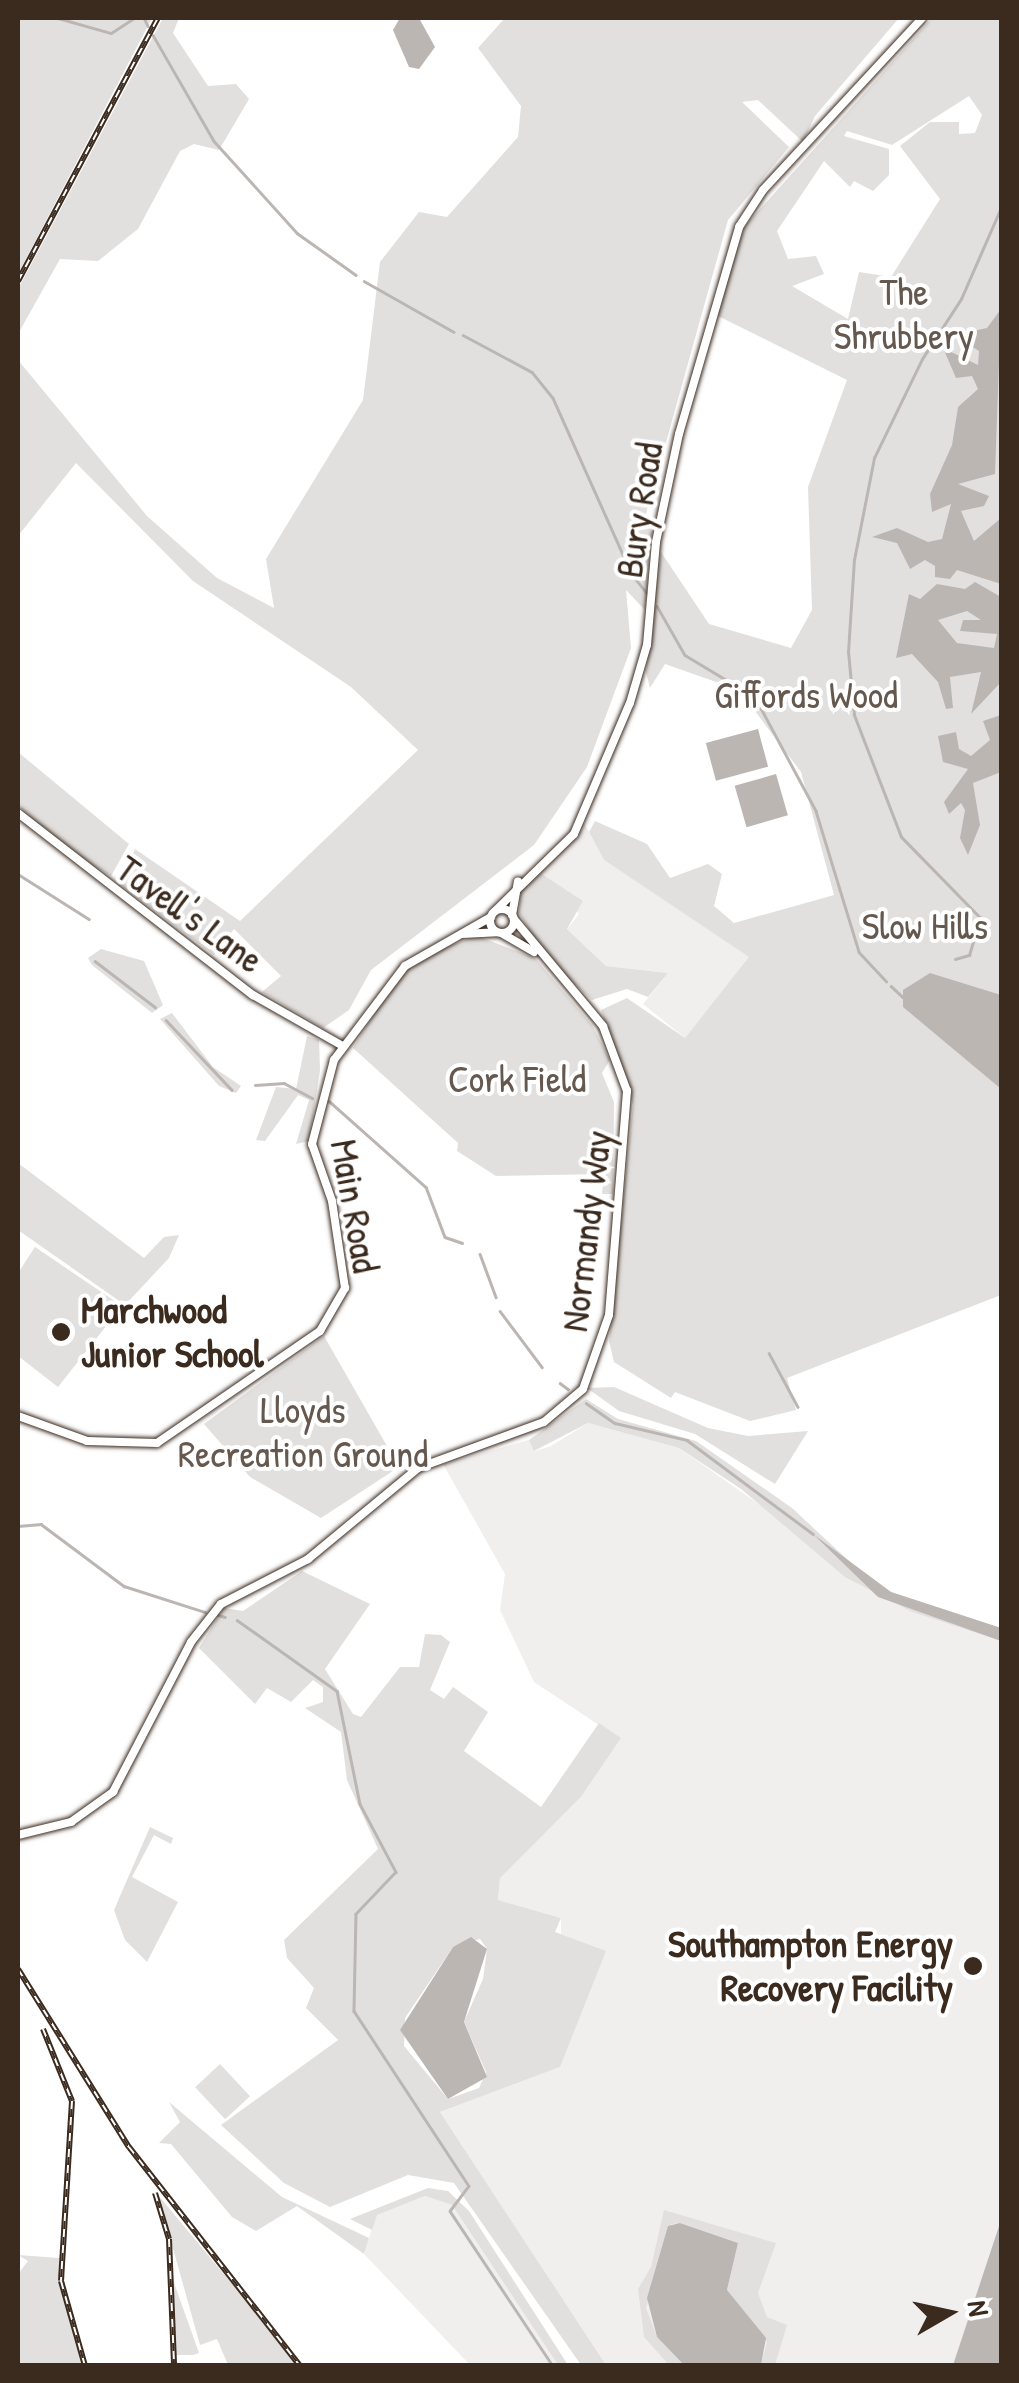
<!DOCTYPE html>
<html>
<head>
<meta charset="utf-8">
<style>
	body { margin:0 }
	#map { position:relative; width:1019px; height:2383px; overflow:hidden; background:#fff; font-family:"Patrick Hand",sans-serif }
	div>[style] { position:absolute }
	.built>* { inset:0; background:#f1efee }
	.green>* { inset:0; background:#e2e0de; transform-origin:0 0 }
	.water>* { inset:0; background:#bcb6b3; transform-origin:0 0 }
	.stream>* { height:2.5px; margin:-1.25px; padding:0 1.25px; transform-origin:1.25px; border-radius:1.25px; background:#bcb6b3 }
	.roads { filter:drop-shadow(0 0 2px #3b2a1e) drop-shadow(0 0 2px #3b2a1e) }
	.minor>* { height:8px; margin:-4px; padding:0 4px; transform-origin:4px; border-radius:4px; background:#fff }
	.minor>.ring { margin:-4px; padding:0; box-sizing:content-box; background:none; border:8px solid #fff; border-radius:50% }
	.rail>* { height:6px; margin-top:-3px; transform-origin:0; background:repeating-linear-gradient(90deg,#fff 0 8px,#3b2a1e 0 16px); box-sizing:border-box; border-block:2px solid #3b2a1e }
	.dots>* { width:28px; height:28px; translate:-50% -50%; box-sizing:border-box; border:5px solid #fff; border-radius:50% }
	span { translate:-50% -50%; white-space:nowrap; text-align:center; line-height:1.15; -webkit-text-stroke:8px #fff; paint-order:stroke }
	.park-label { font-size:38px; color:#65584e }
	.street-label { font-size:38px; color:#3b2a1e }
	.poi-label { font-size:38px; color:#3b2a1e; font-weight:700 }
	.left { translate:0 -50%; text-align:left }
	.right { translate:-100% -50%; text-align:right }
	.frame { position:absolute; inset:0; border:20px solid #3b2a1e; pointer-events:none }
	.north { position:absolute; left:899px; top:2263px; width:100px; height:100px; -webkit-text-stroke:8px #fff; paint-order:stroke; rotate:81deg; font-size:28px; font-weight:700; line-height:40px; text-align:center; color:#3b2a1e }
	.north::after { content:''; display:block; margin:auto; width:35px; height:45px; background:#3b2a1e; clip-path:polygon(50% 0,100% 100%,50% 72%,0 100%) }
</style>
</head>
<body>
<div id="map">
	<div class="built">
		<div style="clip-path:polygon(583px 821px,604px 860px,750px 957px,685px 1038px,643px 1004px,668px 973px,606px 966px,567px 929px,579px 914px,537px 871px)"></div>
		<div style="clip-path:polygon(588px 1423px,679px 1448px,912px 1612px,1001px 1641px,1001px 2220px,953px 2365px,606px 2365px,440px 2112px,560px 2067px,561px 1918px,498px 1900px,500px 1877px,581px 1797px,620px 1739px,534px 1682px,500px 1610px,505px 1574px,443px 1464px,529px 1440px,535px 1451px,551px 1446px)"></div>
		<div style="clip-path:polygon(425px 2196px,452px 2205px,558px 2365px,470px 2365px,364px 2254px,376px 2215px)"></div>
	</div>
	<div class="green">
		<div style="clip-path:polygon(18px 18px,152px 18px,18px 274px)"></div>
		<div style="clip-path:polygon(163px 18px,179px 18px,173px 33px,208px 86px,236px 84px,249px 99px,219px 150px,194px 144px,180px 151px,138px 229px,98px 261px,60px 259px,18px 334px,18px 289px)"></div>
		<div style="clip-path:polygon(505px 18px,899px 18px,815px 116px,803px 142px,758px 100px,742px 102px,789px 147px,728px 220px,644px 521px,652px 532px,645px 610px,626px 590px,631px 648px,587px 767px,534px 845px,371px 970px,349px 1010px,323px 1028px,262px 992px,281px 976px,234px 929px,214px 955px,119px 884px,135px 849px,240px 921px,418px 750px,351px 687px,193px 581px,76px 463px,18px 536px,18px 360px,147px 516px,217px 578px,274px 608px,266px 559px,363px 400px,380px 262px,419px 212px,447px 217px,518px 137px,521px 106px,478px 48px)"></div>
		<div style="clip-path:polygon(evenodd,932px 18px,1001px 18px,1001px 1070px,918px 1019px,1001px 1089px,1001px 1295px,787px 1378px,796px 1410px,750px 1421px,675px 1392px,671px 1398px,614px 1362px,609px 1341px,633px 1105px,601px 1010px,627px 998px,685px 1038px,749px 957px,604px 860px,589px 832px,595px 821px,647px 844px,670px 878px,708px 864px,722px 874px,714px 906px,734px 923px,834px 895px,801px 772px,739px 690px,665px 664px,650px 688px,646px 672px,661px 552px,709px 624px,791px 648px,812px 610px,808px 487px,847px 380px,716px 315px,745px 226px,932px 18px,969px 96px,982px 115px,975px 133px,959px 134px,959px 122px,930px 122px,900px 146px,940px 199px,891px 277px,859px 272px,848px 319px,792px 286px,824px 274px,816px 256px,788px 259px,777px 231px,824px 161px,850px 187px,854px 181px,873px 191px,889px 175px,889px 149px,844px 136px,847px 131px,892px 145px,969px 96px)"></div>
		<div style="clip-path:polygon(18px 752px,129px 844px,111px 876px,65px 849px,18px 805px)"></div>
		<div style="clip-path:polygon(537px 871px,583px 901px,567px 929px,606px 966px,668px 973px,648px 997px,627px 989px,592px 1000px,545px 956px,519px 913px,521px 892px)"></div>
		<div style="clip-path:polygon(477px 936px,535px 958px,592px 1025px,610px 1060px,602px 1073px,614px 1102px,613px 1194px,602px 1194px,604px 1174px,496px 1176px,457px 1151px,458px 1143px,353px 1048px,395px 981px,426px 954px)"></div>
		<div style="clip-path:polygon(101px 949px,144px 961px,163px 1005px,152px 1013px,92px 965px,88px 958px)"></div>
		<div style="clip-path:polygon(172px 1013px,213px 1067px,241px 1086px,236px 1093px,219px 1086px,160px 1019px)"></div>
		<div style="clip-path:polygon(307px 1036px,319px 1040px,320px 1070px,309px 1141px,296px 1144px,309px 1100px,298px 1095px,265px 1141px,256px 1140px,276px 1087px,296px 1089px)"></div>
		<div style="clip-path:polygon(18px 1163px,144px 1258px,164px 1237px,179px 1235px,169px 1258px,125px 1305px,18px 1230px)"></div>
		<div style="clip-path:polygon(35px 1247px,122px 1306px,58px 1387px,18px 1356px,18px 1273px)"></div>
		<div style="clip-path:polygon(324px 1336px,399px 1467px,321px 1518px,250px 1477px,204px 1424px)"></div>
		<div style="clip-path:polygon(614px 1387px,708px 1428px,748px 1436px,808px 1431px,775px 1484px,695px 1434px,619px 1411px,587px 1388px)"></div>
		<div style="clip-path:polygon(586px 1399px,618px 1419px,696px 1441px,792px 1508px,863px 1574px,891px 1592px,1001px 1628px,1001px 1641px,912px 1612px,845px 1577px,741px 1489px,679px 1448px,588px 1423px,534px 1451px,529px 1440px)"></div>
		<div style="clip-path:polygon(evenodd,302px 1571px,370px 1604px,325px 1669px,353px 1714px,361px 1717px,400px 1667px,419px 1667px,425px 1634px,441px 1635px,450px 1642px,430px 1690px,444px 1699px,453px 1687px,488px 1712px,464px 1751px,541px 1807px,599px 1723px,621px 1738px,581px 1797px,500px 1878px,498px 1900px,561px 1918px,555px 1932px,606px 1951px,560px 2067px,440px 2112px,606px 2365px,581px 2365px,454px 2183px,408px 2175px,330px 2207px,284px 2183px,221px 2125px,338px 2040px,306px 2008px,314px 1988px,287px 1958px,284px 1940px,378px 1849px,347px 1780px,341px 1732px,305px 1708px,323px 1702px,323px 1687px,313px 1680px,291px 1702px,267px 1688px,255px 1704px,199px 1648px,224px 1608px,243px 1611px,302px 1571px,480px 1939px,487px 1949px,483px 1979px,464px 2022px,486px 2072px,479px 2088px,448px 2099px,404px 2046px,405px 2018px,453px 1947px,480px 1939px)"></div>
		<div style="clip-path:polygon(150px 1827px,173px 1838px,171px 1844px,154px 1835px,132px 1877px,178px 1902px,147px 1962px,125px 1940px,114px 1910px)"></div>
		<div style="left:220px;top:2064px;width:44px;height:34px;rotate:47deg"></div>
		<div style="clip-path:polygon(169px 2102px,282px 2197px,369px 2238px,364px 2254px,297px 2206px,256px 2231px,232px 2217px,171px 2144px,159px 2143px,180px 2122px)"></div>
		<div style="clip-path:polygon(428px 2188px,448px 2191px,469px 2211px,568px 2365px,558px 2365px,452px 2205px,425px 2196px,377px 2215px,372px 2230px,350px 2219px)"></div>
		<div style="clip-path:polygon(158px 2195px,273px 2333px,295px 2365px,228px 2365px,217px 2339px,200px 2345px)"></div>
		<div style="clip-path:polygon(664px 2210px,776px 2243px,758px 2293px,767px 2317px,787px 2325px,775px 2365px,761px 2365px,767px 2342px,727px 2290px,738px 2243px,681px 2223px,671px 2224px,646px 2308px,657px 2337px,684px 2365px,669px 2365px,644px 2337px,638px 2289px,651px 2267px)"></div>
		<div style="clip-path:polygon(18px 2255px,59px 2258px,83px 2365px,18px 2365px,18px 2274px,28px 2261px)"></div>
		<div style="clip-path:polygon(173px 2280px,199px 2353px,193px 2355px,173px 2355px)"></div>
	</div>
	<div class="water">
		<div style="clip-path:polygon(400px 18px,419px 18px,435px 47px,419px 69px,409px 67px,393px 30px)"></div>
		<div style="clip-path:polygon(1001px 309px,995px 474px,958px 484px,989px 496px,984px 506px,961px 511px,974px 541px,1001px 518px,1001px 584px,957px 570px,950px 579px,935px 577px,935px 566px,925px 560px,910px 569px,897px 543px,872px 537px,897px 528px,928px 542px,942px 539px,951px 504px,932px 512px,930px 494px,952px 445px,958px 407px,978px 389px,972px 376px,956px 378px,943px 348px,978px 365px,979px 351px,954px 335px,987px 328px)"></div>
		<div style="clip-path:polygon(evenodd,975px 582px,1001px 597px,1002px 681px,971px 714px,981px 672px,950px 677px,953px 708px,946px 709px,938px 682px,912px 654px,896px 658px,909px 594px,920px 599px,937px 584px,965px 589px,975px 582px,967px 611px,981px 620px,963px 620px,960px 631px,997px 634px,994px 648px,957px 643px,938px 620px,967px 611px)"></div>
		<div style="clip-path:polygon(1001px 715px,1001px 772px,973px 783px,980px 825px,968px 855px,960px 838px,965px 810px,961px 803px,949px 814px,944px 802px,968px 769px,943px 762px,938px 736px,956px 732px,959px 749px,971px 756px,990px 740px,983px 721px)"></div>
		<div style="left:758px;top:729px;width:39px;height:54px;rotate:75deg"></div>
		<div style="left:776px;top:774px;width:43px;height:43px;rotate:74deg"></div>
		<div style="clip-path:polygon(930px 973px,1001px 995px,1001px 1089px,903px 1007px,903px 990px)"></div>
		<div style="clip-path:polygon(813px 1534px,891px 1592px,1001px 1628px,1001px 1641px,878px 1597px)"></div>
		<div style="clip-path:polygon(471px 1937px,487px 1949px,464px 2022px,487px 2077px,448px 2099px,400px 2030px,453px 1947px)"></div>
		<div style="clip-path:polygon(1001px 2220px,1001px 2365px,953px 2365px)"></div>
		<div style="clip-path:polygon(680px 2223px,738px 2243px,727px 2290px,766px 2338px,761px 2365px,684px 2365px,657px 2337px,647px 2298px,668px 2226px)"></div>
	</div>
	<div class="stream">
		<div style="left:58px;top:18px;width:55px;rotate:15.8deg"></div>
		<div style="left:111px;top:33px;width:27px;rotate:-33deg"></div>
		<div style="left:144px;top:18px;width:9px;rotate:63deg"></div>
		<div style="left:153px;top:35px;width:122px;rotate:60.1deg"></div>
		<div style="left:214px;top:141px;width:124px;rotate:47.9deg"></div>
		<div style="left:297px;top:233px;width:72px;rotate:35.4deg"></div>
		<div style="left:364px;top:281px;width:103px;rotate:29.5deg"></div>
		<div style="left:463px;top:335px;width:78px;rotate:28.2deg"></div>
		<div style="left:532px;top:372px;width:33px;rotate:51deg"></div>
		<div style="left:553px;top:398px;width:186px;rotate:65.9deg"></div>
		<div style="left:933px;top:343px;width:11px;rotate:22deg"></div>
		<div style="left:634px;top:577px;width:21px;rotate:51deg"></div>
		<div style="left:657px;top:606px;width:56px;rotate:60.3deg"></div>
		<div style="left:685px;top:655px;width:82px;rotate:31deg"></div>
		<div style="left:755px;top:697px;width:129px;rotate:61.8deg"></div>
		<div style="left:816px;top:811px;width:147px;rotate:73deg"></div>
		<div style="left:859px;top:952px;width:40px;rotate:47deg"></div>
		<div style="left:18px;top:874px;width:84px;rotate:32.4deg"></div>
		<div style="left:955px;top:959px;width:15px;rotate:-16deg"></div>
		<div style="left:969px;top:955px;width:39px;rotate:-73deg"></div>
		<div style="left:980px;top:918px;width:113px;rotate:-134.3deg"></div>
		<div style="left:901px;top:837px;width:131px;rotate:-111.1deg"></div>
		<div style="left:854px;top:715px;width:63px;rotate:-95.4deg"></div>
		<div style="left:848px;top:652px;width:92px;rotate:-86.3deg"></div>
		<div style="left:854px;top:560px;width:104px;rotate:-78.9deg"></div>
		<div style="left:874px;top:458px;width:110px;rotate:-64.1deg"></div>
		<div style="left:922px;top:359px;width:72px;rotate:-57deg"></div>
		<div style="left:961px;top:299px;width:103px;rotate:-66.4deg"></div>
		<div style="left:95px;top:961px;width:76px;rotate:37.5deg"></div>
		<div style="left:891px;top:986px;width:16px;rotate:43deg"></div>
		<div style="left:166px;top:1020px;width:96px;rotate:46.7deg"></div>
		<div style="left:255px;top:1085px;width:29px;rotate:-4deg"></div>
		<div style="left:284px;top:1083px;width:32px;rotate:28deg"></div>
		<div style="left:329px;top:1101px;width:130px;rotate:41.6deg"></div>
		<div style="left:426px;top:1187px;width:53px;rotate:69.2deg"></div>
		<div style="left:445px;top:1237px;width:18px;rotate:19deg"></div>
		<div style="left:480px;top:1254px;width:46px;rotate:69.6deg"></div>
		<div style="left:500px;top:1311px;width:70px;rotate:53.1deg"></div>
		<div style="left:769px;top:1353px;width:61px;rotate:61.8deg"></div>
		<div style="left:560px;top:1383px;width:10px;rotate:37deg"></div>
		<div style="left:586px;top:1403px;width:35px;rotate:35deg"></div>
		<div style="left:615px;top:1423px;width:74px;rotate:13.3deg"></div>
		<div style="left:687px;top:1440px;width:157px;rotate:36.7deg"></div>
		<div style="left:18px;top:1526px;width:23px;rotate:-5deg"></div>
		<div style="left:41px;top:1524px;width:104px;rotate:36.8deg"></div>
		<div style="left:124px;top:1586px;width:85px;rotate:17.8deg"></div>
		<div style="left:218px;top:1615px;width:7px;rotate:16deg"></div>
		<div style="left:237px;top:1620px;width:123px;rotate:35.4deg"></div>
		<div style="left:337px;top:1691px;width:115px;rotate:78.5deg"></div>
		<div style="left:360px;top:1804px;width:77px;rotate:62.1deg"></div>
		<div style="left:396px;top:1872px;width:58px;rotate:133.6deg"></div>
		<div style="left:356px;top:1914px;width:97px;rotate:91.2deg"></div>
		<div style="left:354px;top:2011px;width:209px;rotate:56.7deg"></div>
		<div style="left:469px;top:2186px;width:31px;rotate:127deg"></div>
		<div style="left:450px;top:2211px;width:186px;rotate:56.4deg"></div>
	</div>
	<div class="roads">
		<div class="minor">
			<div style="left:18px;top:813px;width:297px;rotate:37.8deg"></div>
			<div style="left:253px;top:995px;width:101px;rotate:29.6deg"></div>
			<div class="ring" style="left:490px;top:909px;width:16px;height:16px"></div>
			<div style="left:493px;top:913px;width:113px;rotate:-44.3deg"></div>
			<div style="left:574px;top:834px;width:142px;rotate:-66.9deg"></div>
			<div style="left:630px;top:703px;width:60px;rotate:-73.7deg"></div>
			<div style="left:647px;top:645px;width:103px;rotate:-85deg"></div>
			<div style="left:656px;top:542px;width:110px;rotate:-78deg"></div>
			<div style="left:679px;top:434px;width:216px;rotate:-73.8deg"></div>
			<div style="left:739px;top:227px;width:44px;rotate:-57deg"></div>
			<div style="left:763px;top:190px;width:234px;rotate:-47.2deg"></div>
			<div style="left:512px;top:915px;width:34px;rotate:-80deg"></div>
			<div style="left:462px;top:934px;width:35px;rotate:-3deg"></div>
			<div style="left:503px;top:934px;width:36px;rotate:30deg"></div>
			<div style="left:18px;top:1416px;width:73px;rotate:19.9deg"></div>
			<div style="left:87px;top:1441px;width:70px;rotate:1.6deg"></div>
			<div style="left:157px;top:1443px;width:198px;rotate:-34.5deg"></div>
			<div style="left:320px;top:1331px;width:50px;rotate:-59.8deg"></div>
			<div style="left:345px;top:1288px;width:88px;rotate:-98.5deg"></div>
			<div style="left:332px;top:1201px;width:60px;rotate:-109.3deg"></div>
			<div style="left:312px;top:1144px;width:87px;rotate:-75.3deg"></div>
			<div style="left:334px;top:1060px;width:118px;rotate:-52.9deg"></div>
			<div style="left:405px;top:966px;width:99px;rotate:-29.7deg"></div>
			<div style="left:18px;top:1835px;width:55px;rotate:-13.8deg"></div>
			<div style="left:71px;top:1822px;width:52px;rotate:-35.5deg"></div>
			<div style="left:113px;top:1792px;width:169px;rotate:-62.5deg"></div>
			<div style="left:191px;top:1642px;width:48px;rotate:-51.7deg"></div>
			<div style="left:221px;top:1604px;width:98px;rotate:-27.3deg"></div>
			<div style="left:308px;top:1559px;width:143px;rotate:-39.6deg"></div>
			<div style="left:418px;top:1468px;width:134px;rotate:-20.1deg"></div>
			<div style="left:544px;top:1422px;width:51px;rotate:-40.2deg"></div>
			<div style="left:583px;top:1389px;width:78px;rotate:-70.6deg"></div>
			<div style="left:609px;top:1315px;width:225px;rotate:-85.4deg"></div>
			<div style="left:627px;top:1091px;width:69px;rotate:-110.3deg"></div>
			<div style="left:603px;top:1026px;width:139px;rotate:-129.8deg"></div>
		</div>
	</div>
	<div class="rail">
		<div style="left:18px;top:281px;width:298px;rotate:-62deg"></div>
		<div style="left:18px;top:1969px;width:210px;rotate:58.1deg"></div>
		<div style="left:129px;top:2147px;width:278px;rotate:52deg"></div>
		<div style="left:43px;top:2029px;width:78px;rotate:68.1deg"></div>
		<div style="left:72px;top:2101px;width:180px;rotate:93.5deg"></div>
		<div style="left:61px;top:2281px;width:88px;rotate:74.2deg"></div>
		<div style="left:155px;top:2193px;width:48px;rotate:73.1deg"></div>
		<div style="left:169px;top:2239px;width:127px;rotate:87.7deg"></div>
	</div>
	<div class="dots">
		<div style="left:61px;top:1332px;background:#3b2a1e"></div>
		<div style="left:973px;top:1966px;background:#3b2a1e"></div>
	</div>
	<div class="park-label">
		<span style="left:904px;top:314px">The<br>Shrubbery</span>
		<span style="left:806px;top:695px">Giffords Wood</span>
		<span style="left:925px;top:926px">Slow Hills</span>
		<span style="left:517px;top:1079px">Cork Field</span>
		<span style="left:303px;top:1432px">Lloyds<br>Recreation Ground</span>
	</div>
	<div class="street-label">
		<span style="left:639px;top:510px;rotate:-81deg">Bury Road</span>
		<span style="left:190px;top:914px;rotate:36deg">Tavell's Lane</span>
		<span style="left:355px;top:1206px;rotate:80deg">Main Road</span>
		<span style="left:586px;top:1231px;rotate:-83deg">Normandy Way</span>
	</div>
	<div class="poi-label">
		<span class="left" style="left:81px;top:1332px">Marchwood<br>Junior School</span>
		<span class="right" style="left:953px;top:1966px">Southampton Energy<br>Recovery Facility</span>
	</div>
	<div class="frame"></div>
	<div class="north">N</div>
</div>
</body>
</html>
